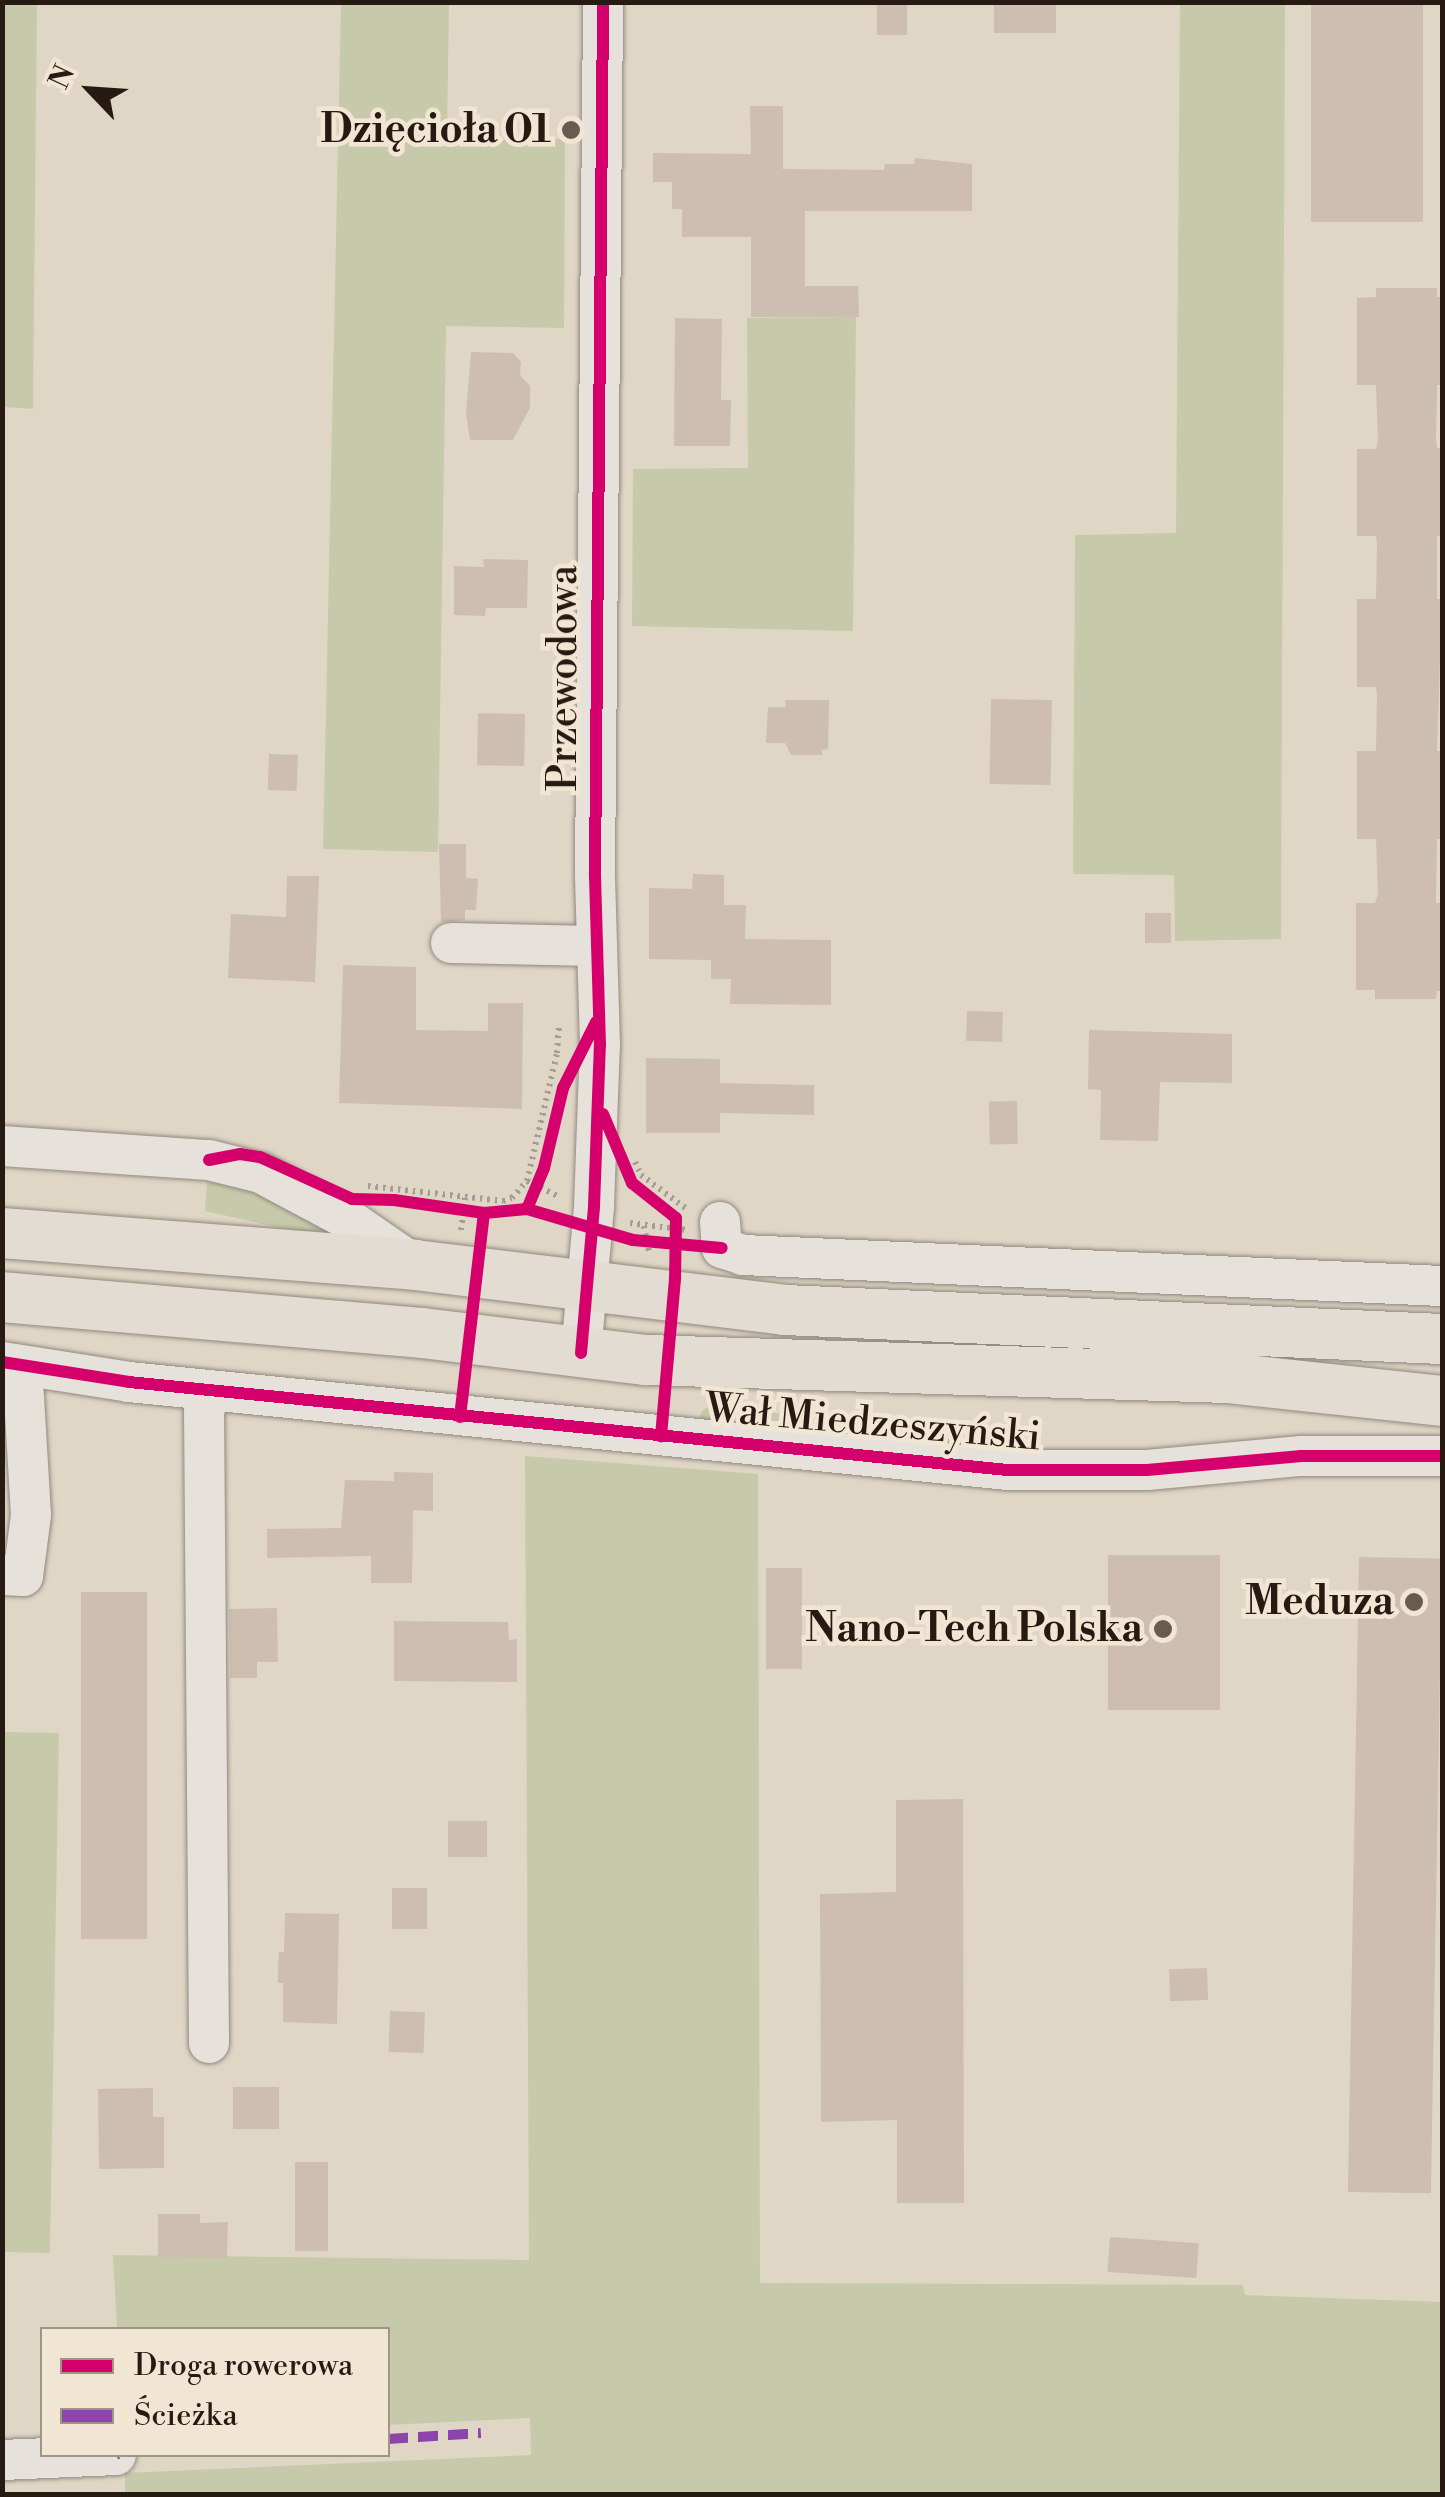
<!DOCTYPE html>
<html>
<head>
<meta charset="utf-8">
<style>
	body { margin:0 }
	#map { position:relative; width:1445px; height:2497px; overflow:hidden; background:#e0d6c6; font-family:"Libre Bodoni",serif }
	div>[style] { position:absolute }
	.green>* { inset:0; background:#c7caaa; transform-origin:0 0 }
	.building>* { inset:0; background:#cebeb1; transform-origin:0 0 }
	.path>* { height:6px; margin-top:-3px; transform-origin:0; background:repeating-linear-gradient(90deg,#a39d96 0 2.5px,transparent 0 7.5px) }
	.roads { filter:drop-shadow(0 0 2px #90897f) drop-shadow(0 0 2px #90897f) }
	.minor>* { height:40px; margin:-20px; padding:0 20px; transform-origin:20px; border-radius:20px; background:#e6e1da }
	.major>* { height:50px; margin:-25px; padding:0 25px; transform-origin:25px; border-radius:25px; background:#e2dcd3 }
	.quiet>* { height:10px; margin-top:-5px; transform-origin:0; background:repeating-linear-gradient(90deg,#8e44ad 0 20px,transparent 0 30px) }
	.cycleway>* { height:12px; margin:-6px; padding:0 6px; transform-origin:6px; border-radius:6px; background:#d6006c }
	.dots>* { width:28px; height:28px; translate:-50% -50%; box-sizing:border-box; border:5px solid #f1e6d3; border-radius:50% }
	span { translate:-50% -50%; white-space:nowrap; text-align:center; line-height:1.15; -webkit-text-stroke:9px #f1e6d3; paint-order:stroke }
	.poi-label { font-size:40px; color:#271a12; font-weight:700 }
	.right { translate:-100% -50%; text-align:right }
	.street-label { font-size:40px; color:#271a12 }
	.frame { position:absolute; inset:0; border:5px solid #271a12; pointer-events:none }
	.legend { position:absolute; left:40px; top:2327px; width:350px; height:130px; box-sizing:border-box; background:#f1e6d3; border:2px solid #a09486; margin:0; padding:12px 18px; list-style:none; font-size:30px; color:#271a12 }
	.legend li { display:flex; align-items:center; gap:20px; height:50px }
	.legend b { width:50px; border:2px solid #a09486 }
	.north { position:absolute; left:40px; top:40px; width:100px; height:100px; -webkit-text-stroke:8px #f1e6d3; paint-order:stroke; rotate:295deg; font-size:28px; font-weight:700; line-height:40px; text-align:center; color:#271a12 }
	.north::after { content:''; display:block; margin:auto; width:35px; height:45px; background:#271a12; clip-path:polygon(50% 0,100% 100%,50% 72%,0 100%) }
</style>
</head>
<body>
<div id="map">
	<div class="green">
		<div style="clip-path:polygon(2px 3px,37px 3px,33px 409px,3px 407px)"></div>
		<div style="clip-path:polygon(341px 3px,449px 3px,447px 137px,565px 139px,564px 328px,446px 326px,438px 852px,323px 849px)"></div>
		<div style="clip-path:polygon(1180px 3px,1285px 3px,1281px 939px,1175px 941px,1174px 875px,1073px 874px,1075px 535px,1176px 533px)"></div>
		<div style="clip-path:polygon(856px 317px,853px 631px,632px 626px,633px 469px,748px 468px,747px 318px)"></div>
		<div style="clip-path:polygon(207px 1181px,255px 1192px,328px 1229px,327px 1232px,290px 1230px,205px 1211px)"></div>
		<div style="clip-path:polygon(712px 1404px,731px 1407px,731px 1417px,740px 1418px,742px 1408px,850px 1424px,952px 1426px,958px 1430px,961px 1449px,698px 1422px,702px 1411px)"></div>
		<div style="clip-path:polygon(525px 1456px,758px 1474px,760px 2283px,1243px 2285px,1245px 2295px,1442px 2302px,1442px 2494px,125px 2494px,125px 2473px,531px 2455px,530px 2418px,388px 2425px,388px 2330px,117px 2329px,113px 2255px,529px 2260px)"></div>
		<div style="left:3px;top:1732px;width:56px;height:520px;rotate:1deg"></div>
	</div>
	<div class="building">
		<div style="left:877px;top:2px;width:30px;height:33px"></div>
		<div style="left:994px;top:2px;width:62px;height:31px"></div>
		<div style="left:1311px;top:2px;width:112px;height:220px"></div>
		<div style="clip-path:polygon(750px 106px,783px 106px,783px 169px,884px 170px,885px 164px,914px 164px,915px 158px,972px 164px,972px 211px,805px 211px,805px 286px,858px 286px,859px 317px,751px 317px,751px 237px,682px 237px,682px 209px,672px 209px,672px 182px,653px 182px,653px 153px,751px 154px)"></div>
		<div style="clip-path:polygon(1376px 288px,1437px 288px,1437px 297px,1442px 297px,1442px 385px,1437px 385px,1436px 440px,1437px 448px,1442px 448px,1442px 536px,1437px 536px,1437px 599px,1442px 599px,1437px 751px,1442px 751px,1442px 839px,1437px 839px,1436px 894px,1436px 903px,1442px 903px,1442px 991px,1437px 991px,1436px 999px,1375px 999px,1375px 990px,1356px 990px,1356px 903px,1375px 903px,1378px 894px,1376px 839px,1357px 839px,1357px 751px,1376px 751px,1377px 696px,1376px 687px,1357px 687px,1357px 599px,1376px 599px,1377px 545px,1376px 536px,1357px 536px,1357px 449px,1376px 449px,1378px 440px,1376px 385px,1357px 385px,1357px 298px,1376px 297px)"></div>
		<div style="clip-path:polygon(675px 318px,722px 319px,721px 400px,731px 400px,730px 446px,674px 446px)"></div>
		<div style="clip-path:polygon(471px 352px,513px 353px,521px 362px,520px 375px,530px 386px,530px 408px,513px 440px,470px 440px,466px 414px)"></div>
		<div style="clip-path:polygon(483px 559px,528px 560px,527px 608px,486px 608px,485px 616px,454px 615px,454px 566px,484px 567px)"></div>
		<div style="left:991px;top:699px;width:61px;height:85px;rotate:1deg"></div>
		<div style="clip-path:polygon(785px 700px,829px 700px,828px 749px,822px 750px,822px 755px,791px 755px,785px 743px,766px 743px,768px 707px,786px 707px)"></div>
		<div style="left:525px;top:714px;width:52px;height:47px;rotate:91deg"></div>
		<div style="left:269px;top:754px;width:29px;height:36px;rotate:2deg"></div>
		<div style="clip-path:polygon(439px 844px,466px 844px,466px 878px,478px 879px,476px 910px,465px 910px,465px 920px,441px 922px)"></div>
		<div style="clip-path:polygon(693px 874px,724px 875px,724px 905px,746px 905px,745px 939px,831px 940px,831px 1005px,730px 1004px,731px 979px,711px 979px,711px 960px,649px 959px,649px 888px,692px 889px)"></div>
		<div style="clip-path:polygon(287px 876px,319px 876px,315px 982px,228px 978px,231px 914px,286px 917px)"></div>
		<div style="left:1145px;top:913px;width:26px;height:30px"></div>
		<div style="clip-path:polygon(343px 965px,416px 967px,416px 1030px,488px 1031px,488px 1003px,523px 1003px,522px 1109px,339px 1103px)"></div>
		<div style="left:1003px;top:1012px;width:30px;height:36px;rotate:92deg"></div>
		<div style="clip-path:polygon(1089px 1030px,1232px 1034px,1232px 1083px,1160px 1082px,1158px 1141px,1100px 1140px,1101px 1090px,1088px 1089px)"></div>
		<div style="clip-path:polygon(646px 1058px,720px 1059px,720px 1083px,814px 1085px,814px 1115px,720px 1113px,720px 1133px,646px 1133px)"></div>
		<div style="left:1017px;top:1101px;width:43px;height:28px;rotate:89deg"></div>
		<div style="clip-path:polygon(394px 1472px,433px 1473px,433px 1511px,413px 1510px,412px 1583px,371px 1583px,371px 1556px,267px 1558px,267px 1529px,341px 1528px,345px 1480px,394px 1481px)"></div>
		<div style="left:1108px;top:1555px;width:112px;height:155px"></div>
		<div style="left:1359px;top:1557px;width:83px;height:635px;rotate:1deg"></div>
		<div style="left:766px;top:1568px;width:36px;height:101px"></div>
		<div style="left:81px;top:1592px;width:66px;height:347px"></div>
		<div style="clip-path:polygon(277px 1608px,278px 1662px,257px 1662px,257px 1678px,230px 1678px,229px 1609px)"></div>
		<div style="clip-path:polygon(394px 1621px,508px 1622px,509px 1640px,517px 1639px,517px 1682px,394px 1681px)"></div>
		<div style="clip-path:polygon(963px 1799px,964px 2203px,897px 2203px,897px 2120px,821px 2122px,820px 1894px,896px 1892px,896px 1800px)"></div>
		<div style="left:448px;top:1821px;width:39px;height:36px"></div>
		<div style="left:392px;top:1888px;width:35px;height:41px"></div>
		<div style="clip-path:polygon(285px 1913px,339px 1914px,337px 2024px,283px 2022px,283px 1983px,278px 1983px,278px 1967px,279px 1952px,284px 1952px)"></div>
		<div style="left:1207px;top:1968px;width:32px;height:38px;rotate:88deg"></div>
		<div style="left:390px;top:2011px;width:35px;height:41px;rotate:2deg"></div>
		<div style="left:233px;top:2087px;width:46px;height:42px"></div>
		<div style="clip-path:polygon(153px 2088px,153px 2117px,164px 2117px,164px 2168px,99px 2169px,98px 2089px)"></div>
		<div style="left:295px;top:2162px;width:33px;height:89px"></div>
		<div style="clip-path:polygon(158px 2214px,200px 2214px,200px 2223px,228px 2222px,227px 2258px,158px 2257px)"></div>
		<div style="left:1110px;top:2237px;width:89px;height:35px;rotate:4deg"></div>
	</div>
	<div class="path">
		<div style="left:635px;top:1162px;width:14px;rotate:65deg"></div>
		<div style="left:641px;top:1175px;width:59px;rotate:36.7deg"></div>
		<div style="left:527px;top:1181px;width:131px;rotate:-76.8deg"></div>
		<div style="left:557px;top:1053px;width:27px;rotate:-86deg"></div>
		<div style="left:368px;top:1186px;width:136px;rotate:6.3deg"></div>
		<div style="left:503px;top:1201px;width:9px;rotate:-18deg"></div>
		<div style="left:512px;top:1198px;width:23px;rotate:-49deg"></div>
		<div style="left:527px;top:1181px;width:34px;rotate:26deg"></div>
		<div style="left:630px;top:1223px;width:57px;rotate:7deg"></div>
		<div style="left:644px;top:1226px;width:26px;rotate:79deg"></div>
		<div style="left:461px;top:1230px;width:34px;rotate:-83deg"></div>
	</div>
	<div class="roads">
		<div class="minor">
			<div style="left:451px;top:943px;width:146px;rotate:1.2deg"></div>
			<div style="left:2px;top:1146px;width:207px;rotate:3.9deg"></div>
			<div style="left:209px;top:1160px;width:54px;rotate:14deg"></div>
			<div style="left:261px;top:1173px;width:102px;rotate:28.1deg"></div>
			<div style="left:351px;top:1221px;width:78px;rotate:34.5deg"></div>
			<div style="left:720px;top:1222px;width:26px;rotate:86deg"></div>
			<div style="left:722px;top:1248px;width:22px;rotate:18deg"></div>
			<div style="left:743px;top:1255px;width:700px;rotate:2.54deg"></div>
			<div style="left:581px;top:1353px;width:148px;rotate:-84.9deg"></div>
			<div style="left:594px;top:1206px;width:161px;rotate:-87.9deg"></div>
			<div style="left:600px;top:1045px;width:172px;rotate:-91.7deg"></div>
			<div style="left:595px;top:873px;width:871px;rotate:-89.47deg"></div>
			<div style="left:2px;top:1362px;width:129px;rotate:8.9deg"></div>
			<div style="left:129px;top:1382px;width:882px;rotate:5.72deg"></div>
			<div style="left:1007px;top:1470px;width:140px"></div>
			<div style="left:1147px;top:1470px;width:155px;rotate:-5.2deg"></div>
			<div style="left:1301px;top:1456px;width:141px"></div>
			<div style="left:2px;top:1575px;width:21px;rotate:3deg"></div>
			<div style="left:23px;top:1576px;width:62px;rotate:-82.5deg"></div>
			<div style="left:31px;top:1515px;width:150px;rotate:-93.4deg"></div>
			<div style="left:209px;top:2043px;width:631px;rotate:-90.45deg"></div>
			<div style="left:204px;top:1412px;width:22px;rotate:-74deg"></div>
			<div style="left:2px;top:2460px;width:114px;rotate:-2.5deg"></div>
		</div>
		<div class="major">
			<div style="left:2px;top:1233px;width:414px;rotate:4.4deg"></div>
			<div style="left:415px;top:1265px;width:373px;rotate:6.9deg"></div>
			<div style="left:785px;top:1310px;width:658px;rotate:2.53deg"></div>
			<div style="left:2px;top:1297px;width:422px;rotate:4.9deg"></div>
			<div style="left:422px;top:1333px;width:226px;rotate:6.9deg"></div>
			<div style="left:646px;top:1360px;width:582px;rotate:1.77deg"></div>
			<div style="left:1228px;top:1378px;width:215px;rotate:6.1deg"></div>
		</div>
	</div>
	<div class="quiet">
		<div style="left:388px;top:2439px;width:93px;rotate:-3.7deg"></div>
		<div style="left:116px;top:2455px;width:2px;rotate:-27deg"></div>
	</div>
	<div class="cycleway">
		<div style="left:603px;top:1114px;width:75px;rotate:67.2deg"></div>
		<div style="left:632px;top:1183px;width:56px;rotate:38.5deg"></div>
		<div style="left:676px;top:1218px;width:61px;rotate:90.9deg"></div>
		<div style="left:675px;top:1279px;width:158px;rotate:95.1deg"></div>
		<div style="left:209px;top:1160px;width:32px;rotate:-11deg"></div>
		<div style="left:240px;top:1154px;width:20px;rotate:9deg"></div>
		<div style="left:260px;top:1157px;width:101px;rotate:24.5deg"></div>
		<div style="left:352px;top:1199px;width:42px;rotate:1.4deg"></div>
		<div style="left:394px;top:1200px;width:91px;rotate:8.2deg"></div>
		<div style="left:484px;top:1213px;width:43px;rotate:-5.3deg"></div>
		<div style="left:527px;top:1209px;width:110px;rotate:16.3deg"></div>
		<div style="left:633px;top:1240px;width:89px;rotate:5.1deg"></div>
		<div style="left:527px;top:1209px;width:44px;rotate:-67.5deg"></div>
		<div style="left:544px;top:1168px;width:82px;rotate:-76.6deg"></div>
		<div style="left:563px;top:1088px;width:74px;rotate:-63.4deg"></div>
		<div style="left:581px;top:1353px;width:148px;rotate:-84.9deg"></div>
		<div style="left:594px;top:1206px;width:161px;rotate:-87.9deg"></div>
		<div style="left:600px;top:1045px;width:172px;rotate:-91.7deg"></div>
		<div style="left:595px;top:873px;width:871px;rotate:-89.47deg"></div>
		<div style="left:2px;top:1362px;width:129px;rotate:8.9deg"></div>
		<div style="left:129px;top:1382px;width:882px;rotate:5.72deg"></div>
		<div style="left:1007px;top:1470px;width:140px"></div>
		<div style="left:1147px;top:1470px;width:155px;rotate:-5.2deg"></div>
		<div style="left:1301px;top:1456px;width:141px"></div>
		<div style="left:460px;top:1417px;width:205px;rotate:-83.3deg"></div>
	</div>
	<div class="dots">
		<div style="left:571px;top:130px;background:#685c51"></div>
		<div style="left:1414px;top:1602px;background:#685c51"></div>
		<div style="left:1163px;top:1629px;background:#685c51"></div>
	</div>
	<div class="poi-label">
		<span class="right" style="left:551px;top:130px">Dzięcioła 01</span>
		<span class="right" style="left:1394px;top:1602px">Meduza</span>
		<span class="right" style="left:1143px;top:1629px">Nano-Tech Polska</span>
	</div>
	<div class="street-label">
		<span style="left:564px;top:678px;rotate:-90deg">Przewodowa</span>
		<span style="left:873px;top:1423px;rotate:5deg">Wał Miedzeszyński</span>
	</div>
	<div class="frame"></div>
	<ul class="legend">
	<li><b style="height:12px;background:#d6006c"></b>Droga rowerowa</li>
	<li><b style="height:12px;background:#8e44ad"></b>Ścieżka</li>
	</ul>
	<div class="north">N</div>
</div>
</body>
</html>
